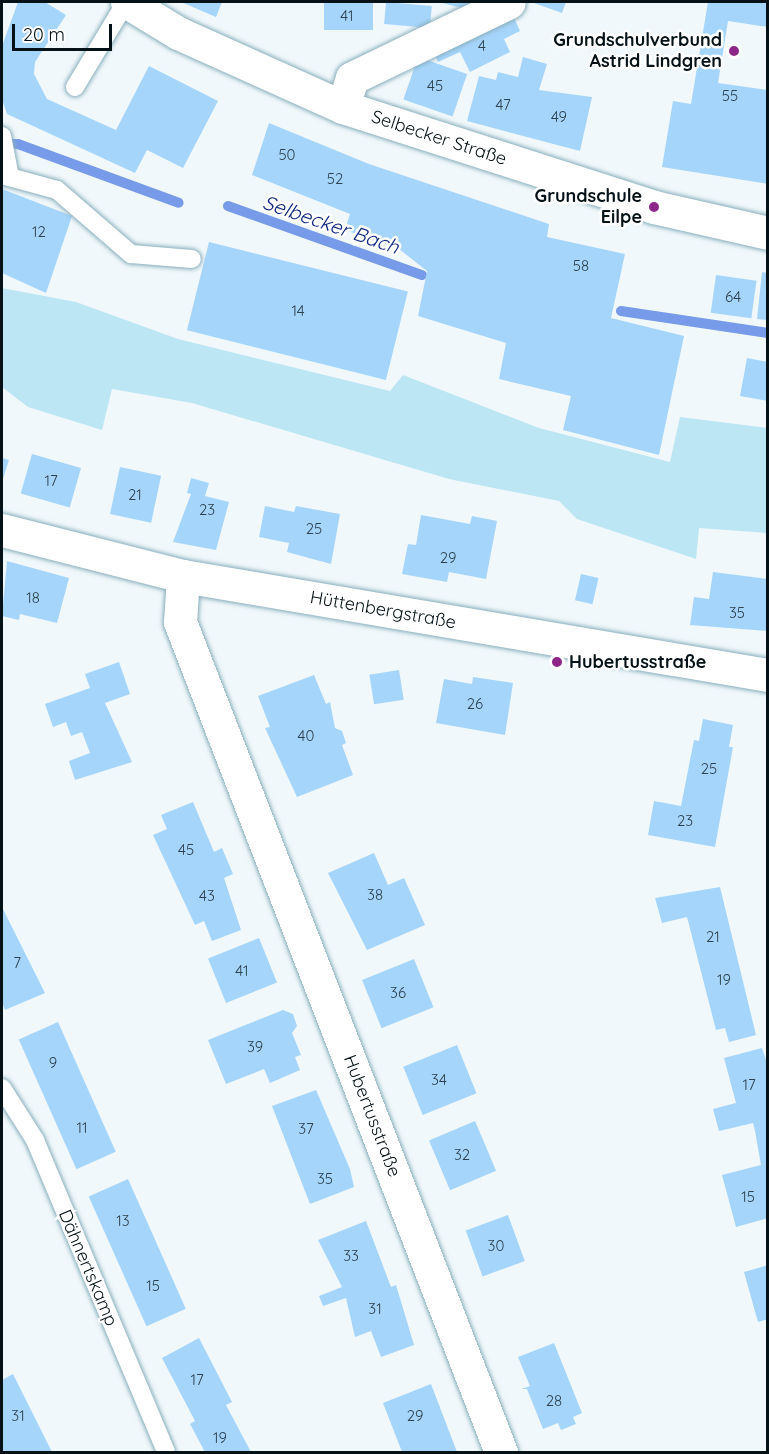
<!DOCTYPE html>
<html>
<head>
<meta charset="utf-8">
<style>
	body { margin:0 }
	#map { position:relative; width:769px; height:1454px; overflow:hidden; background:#f0f8fb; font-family:Quicksand,sans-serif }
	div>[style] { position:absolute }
	.green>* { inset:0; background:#bde6f5 }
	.stream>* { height:10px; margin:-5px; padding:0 5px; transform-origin:5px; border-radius:5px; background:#779ae9 }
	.building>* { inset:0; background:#a6d5fc; transform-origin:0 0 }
	.roads { filter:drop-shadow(0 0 2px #88aebc) drop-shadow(0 0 2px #88aebc) }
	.service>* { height:18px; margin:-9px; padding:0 9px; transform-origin:9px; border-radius:9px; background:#fff }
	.minor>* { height:33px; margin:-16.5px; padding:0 16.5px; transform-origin:16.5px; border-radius:16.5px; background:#fff }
	.secondary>* { height:33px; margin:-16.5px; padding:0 16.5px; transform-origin:16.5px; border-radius:16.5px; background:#fff }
	.dots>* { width:16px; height:16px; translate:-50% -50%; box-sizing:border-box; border:3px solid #fff; border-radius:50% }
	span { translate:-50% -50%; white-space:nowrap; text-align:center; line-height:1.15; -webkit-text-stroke:5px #fff; paint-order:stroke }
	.number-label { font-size:15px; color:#2c4250 }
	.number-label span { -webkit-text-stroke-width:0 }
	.poi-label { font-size:18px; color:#041116; font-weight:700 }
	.right { translate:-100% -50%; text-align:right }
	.left { translate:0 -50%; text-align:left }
	.street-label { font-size:18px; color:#041116 }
	.water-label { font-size:20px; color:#0e2882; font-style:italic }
	.frame { position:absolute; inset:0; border:3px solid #041116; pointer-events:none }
	.scale { position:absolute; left:12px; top:24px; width:100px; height:27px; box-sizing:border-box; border:3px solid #041116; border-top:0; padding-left:8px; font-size:18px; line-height:21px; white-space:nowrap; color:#041116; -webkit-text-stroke:4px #fff; paint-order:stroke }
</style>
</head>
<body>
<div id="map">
	<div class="green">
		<div style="clip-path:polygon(2px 288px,76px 302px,178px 339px,390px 391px,403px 375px,539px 428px,670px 462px,680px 417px,767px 428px,767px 533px,699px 528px,696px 559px,577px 519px,559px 501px,449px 479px,192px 403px,112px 389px,102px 430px,28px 407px,2px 387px)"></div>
	</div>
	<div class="stream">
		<div style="left:2px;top:143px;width:16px;rotate:4deg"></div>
		<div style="left:18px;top:144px;width:171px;rotate:20.1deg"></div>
		<div style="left:228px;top:206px;width:206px;rotate:19.6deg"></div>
		<div style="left:621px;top:311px;width:149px;rotate:8.5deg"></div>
	</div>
	<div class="building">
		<div style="clip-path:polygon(18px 2px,45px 2px,66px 15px,35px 62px,34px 74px,47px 99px,116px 130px,149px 66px,218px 101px,183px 168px,147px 150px,135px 173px,7px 114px,2px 99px,2px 46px)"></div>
		<div style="clip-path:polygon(181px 2px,222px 2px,216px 17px)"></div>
		<div style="left:324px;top:2px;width:49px;height:28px"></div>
		<div style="left:386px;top:2px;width:46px;height:22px;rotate:5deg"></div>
		<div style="clip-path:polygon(438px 2px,484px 2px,478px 12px)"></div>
		<div style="clip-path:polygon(531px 2px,566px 2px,562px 13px)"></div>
		<div style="clip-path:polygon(708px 2px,768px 2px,768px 27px,728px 21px,718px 83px,768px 90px,768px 184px,662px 167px,673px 101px,691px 104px)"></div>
		<div style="clip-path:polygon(512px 13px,520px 31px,504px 39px,510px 52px,470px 72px,460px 52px,438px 62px,432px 46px)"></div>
		<div style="left:418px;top:57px;width:52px;height:45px;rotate:19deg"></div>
		<div style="clip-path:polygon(523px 57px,547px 64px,539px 90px,592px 97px,580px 151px,467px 121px,479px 76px,496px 80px,498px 72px,518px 77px)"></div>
		<div style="clip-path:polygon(269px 123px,369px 164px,549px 224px,547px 237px,625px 254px,611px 318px,684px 336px,659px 455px,563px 430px,571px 396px,499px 379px,506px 343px,418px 316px,427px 271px,399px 249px,345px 230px,350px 214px,252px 175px)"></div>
		<div style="clip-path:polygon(2px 189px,72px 216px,46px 293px,2px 273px)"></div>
		<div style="left:209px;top:242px;width:205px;height:91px;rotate:14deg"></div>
		<div style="clip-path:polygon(762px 272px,768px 273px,768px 320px,757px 319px)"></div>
		<div style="left:716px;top:275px;width:41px;height:38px;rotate:8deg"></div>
		<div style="clip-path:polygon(747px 358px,768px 362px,768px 401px,740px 396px)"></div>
		<div style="left:32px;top:454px;width:51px;height:41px;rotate:16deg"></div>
		<div style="clip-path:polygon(2px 458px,9px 460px,2px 482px)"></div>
		<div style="left:120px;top:467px;width:42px;height:48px;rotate:12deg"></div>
		<div style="clip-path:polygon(191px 478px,209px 483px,205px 496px,229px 502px,216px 550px,173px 542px,191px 494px,187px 493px)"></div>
		<div style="clip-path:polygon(265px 506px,294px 512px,296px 506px,340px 514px,331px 564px,287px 552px,289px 543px,259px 537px)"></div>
		<div style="clip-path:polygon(421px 515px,470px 524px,472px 516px,497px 521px,486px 579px,449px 572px,447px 582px,402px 574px,408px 544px,416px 545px)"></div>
		<div style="clip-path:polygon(7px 561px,69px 578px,57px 623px,20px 614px,19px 620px,2px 616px)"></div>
		<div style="clip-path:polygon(713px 572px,768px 579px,768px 631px,690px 625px,694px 597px,709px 599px)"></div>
		<div style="left:581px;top:574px;width:18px;height:27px;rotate:13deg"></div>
		<div style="clip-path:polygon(119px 662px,130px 694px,105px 703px,132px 762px,75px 780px,69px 761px,90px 753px,82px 732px,71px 736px,66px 722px,53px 727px,45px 704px,90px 688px,85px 674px)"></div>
		<div style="left:399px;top:670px;width:30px;height:30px;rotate:81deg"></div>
		<div style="clip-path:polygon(314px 675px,326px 704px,330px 702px,335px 728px,342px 731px,346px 743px,342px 745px,353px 775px,297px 797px,265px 728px,270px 727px,258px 696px)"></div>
		<div style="clip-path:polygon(473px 677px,513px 683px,505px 735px,436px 723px,444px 679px,472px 684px)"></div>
		<div style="clip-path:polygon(703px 719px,733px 725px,729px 747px,733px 747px,715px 847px,648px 835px,654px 801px,681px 806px,694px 740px,699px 741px)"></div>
		<div style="clip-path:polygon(193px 802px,214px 852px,222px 848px,233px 874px,224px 878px,241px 930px,212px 941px,204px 921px,195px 925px,153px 835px,167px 829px,161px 815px)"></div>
		<div style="clip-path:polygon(374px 853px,388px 885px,404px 878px,425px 925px,367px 950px,328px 873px)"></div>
		<div style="clip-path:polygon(720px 887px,756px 1035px,729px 1042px,725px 1028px,716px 1030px,687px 917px,662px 923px,655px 898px)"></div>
		<div style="clip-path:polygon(2px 907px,45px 993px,5px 1010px,2px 1002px)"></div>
		<div style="left:259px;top:938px;width:48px;height:55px;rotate:68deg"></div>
		<div style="left:414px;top:959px;width:52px;height:56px;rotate:68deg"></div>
		<div style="clip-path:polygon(283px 1010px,293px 1014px,297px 1026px,292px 1033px,301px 1055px,295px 1057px,300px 1070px,270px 1083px,264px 1069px,226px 1084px,208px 1040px)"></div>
		<div style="left:58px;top:1022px;width:142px;height:43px;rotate:66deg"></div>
		<div style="left:457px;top:1045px;width:52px;height:58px;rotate:68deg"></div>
		<div style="clip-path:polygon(762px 1048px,768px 1066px,768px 1218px,736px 1227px,722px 1175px,761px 1165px,755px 1131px,753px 1123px,719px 1131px,713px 1109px,736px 1103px,724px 1058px)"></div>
		<div style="clip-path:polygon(316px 1090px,350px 1169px,354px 1187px,310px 1204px,272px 1106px)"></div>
		<div style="left:475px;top:1121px;width:54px;height:50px;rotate:67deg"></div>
		<div style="left:128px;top:1179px;width:142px;height:43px;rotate:66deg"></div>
		<div style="left:508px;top:1215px;width:49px;height:45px;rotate:70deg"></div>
		<div style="clip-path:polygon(366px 1221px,391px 1287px,396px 1285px,414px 1345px,381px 1357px,371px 1331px,355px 1337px,346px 1298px,323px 1306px,319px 1296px,342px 1287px,318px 1240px)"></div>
		<div style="clip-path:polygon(768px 1265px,768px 1319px,758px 1322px,744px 1272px)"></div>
		<div style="clip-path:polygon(199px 1338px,232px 1402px,226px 1405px,251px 1452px,205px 1452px,190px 1424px,195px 1421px,162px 1358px)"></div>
		<div style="clip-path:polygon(554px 1343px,582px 1413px,573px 1417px,576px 1424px,561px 1430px,558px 1423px,543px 1429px,527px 1389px,521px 1389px,530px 1386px,518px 1357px)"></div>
		<div style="clip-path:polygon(13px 1374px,52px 1452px,2px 1452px,2px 1380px)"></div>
		<div style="clip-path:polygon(431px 1384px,457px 1452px,402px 1452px,383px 1403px)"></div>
	</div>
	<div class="roads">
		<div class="service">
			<div style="left:75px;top:87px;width:99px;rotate:-59deg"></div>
			<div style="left:2px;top:136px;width:42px;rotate:79deg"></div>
			<div style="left:2px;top:175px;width:57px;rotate:15.3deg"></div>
			<div style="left:57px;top:190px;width:98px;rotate:40.9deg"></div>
			<div style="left:131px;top:254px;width:61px;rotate:4.7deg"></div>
			<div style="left:2px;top:1088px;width:62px;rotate:57.6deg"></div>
			<div style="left:35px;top:1140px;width:338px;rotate:67.2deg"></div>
		</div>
		<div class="minor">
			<div style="left:343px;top:107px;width:30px;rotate:-73deg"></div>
			<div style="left:352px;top:78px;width:174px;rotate:-25.8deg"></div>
			<div style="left:2px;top:530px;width:187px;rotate:14.3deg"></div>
			<div style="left:183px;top:576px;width:593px;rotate:9.61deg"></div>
			<div style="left:183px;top:576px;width:46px;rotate:93.7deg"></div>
			<div style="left:180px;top:622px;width:890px;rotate:68.86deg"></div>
		</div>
		<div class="secondary">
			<div style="left:127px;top:2px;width:60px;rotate:31.3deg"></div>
			<div style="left:178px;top:33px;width:181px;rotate:24.2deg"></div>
			<div style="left:343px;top:107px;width:327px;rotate:17.8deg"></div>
			<div style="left:654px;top:207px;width:117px;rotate:12.8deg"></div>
		</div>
	</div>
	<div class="dots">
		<div style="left:734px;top:51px;background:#8e2589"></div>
		<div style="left:654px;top:207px;background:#8e2589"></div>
		<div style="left:557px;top:662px;background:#8e2589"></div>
	</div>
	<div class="number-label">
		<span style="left:347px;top:16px">41</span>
		<span style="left:482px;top:46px">4</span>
		<span style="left:435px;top:86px">45</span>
		<span style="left:730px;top:96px">55</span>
		<span style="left:503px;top:105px">47</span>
		<span style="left:559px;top:117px">49</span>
		<span style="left:287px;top:155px">50</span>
		<span style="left:335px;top:179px">52</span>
		<span style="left:39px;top:232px">12</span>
		<span style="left:581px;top:266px">58</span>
		<span style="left:733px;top:297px">64</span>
		<span style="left:298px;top:311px">14</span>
		<span style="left:51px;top:481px">17</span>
		<span style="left:135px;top:495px">21</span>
		<span style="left:207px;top:510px">23</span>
		<span style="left:314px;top:529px">25</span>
		<span style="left:448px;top:558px">29</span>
		<span style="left:33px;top:598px">18</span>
		<span style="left:737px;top:613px">35</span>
		<span style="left:475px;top:704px">26</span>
		<span style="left:306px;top:736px">40</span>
		<span style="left:709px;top:769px">25</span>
		<span style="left:685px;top:821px">23</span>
		<span style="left:186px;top:850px">45</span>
		<span style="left:375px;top:895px">38</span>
		<span style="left:207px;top:896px">43</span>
		<span style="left:713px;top:937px">21</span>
		<span style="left:17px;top:963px">7</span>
		<span style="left:242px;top:971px">41</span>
		<span style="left:724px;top:980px">19</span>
		<span style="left:398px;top:993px">36</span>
		<span style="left:255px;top:1047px">39</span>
		<span style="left:53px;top:1063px">9</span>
		<span style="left:439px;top:1080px">34</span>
		<span style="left:749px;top:1085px">17</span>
		<span style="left:82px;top:1128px">11</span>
		<span style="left:306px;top:1129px">37</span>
		<span style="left:462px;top:1155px">32</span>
		<span style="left:325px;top:1179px">35</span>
		<span style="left:748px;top:1197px">15</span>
		<span style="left:123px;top:1221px">13</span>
		<span style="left:496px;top:1246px">30</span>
		<span style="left:351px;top:1256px">33</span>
		<span style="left:153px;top:1286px">15</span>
		<span style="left:375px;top:1309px">31</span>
		<span style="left:197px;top:1380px">17</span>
		<span style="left:554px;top:1401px">28</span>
		<span style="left:18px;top:1416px">31</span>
		<span style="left:415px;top:1416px">29</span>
		<span style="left:220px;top:1438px">19</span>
	</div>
	<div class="poi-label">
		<span class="right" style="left:722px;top:51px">Grundschulverbund<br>Astrid Lindgren</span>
		<span class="right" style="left:642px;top:207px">Grundschule<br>Eilpe</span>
		<span class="left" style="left:569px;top:662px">Hubertusstraße</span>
	</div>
	<div class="street-label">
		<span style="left:439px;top:138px;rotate:18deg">Selbecker Straße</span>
		<span style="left:383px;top:610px;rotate:10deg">Hüttenbergstraße</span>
		<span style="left:372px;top:1116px;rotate:69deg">Hubertusstraße</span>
		<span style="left:88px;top:1268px;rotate:67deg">Dähnertskamp</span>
	</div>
	<div class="water-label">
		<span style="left:331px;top:224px;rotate:19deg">Selbecker Bach</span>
	</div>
	<div class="frame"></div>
	<div class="scale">20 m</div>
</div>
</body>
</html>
